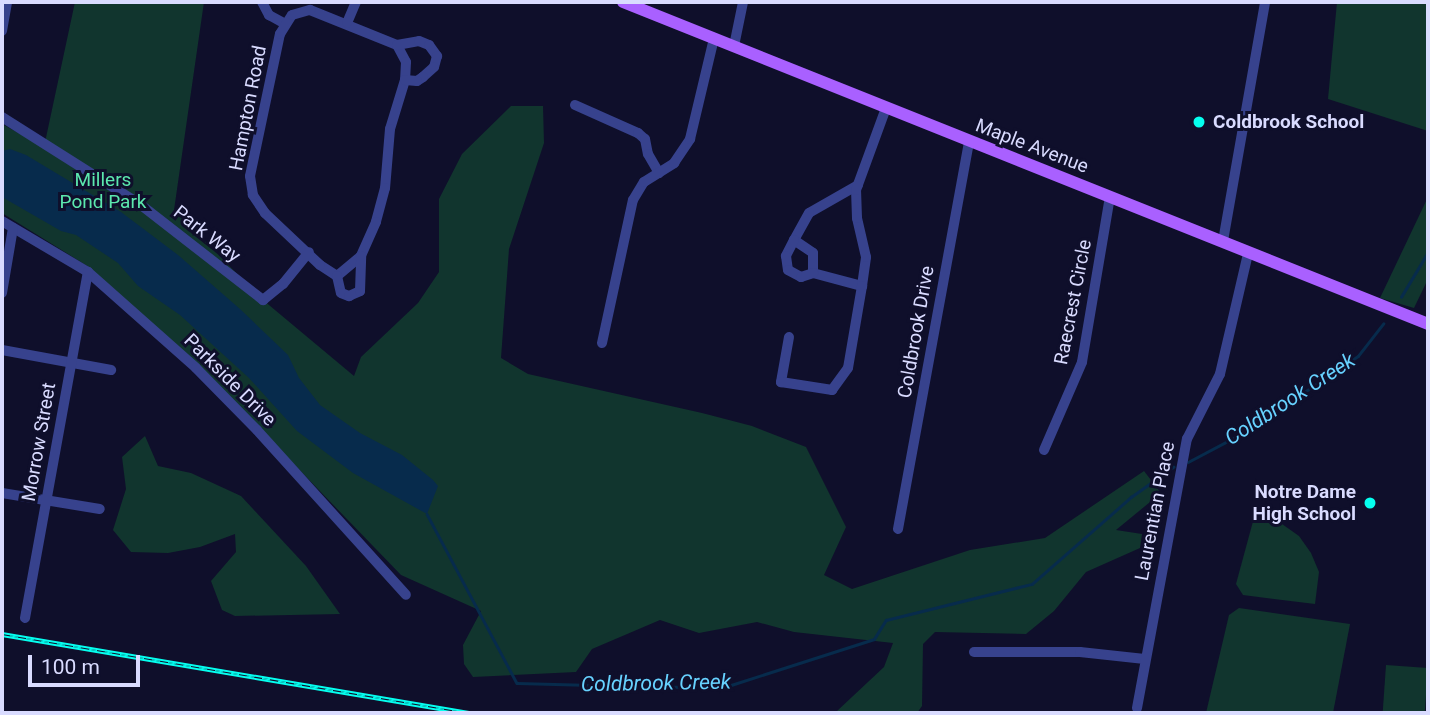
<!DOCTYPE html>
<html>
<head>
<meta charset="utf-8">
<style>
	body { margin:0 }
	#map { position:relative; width:1430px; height:715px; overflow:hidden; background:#0f0f2b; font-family:Roboto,sans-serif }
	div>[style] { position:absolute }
	.green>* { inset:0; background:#11352e; transform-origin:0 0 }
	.water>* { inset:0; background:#072b4c }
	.stream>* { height:2.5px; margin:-1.25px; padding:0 1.25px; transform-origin:1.25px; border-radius:1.25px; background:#072b4c }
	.minor>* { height:10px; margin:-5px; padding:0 5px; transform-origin:5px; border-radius:5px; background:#37428d }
	.major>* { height:12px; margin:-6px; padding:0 6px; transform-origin:6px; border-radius:6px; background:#a960ff }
	.rail>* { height:5px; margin-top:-2.5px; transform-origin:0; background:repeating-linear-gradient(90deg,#0f0f2b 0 8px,#05ffef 0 16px); box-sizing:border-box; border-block:2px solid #05ffef }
	.dots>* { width:19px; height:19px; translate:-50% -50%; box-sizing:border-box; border:4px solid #0f0f2b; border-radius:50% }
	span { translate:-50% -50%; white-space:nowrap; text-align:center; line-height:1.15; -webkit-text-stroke:6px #0f0f2b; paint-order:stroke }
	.street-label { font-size:19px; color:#d9dbff }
	.poi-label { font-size:19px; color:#d9dbff; font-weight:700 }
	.left { translate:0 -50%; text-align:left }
	.right { translate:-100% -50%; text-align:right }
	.park-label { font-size:19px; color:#5ce8ae }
	.water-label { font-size:21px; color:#67d2ff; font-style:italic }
	.frame { position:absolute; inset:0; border:4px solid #d9dbff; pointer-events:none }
	.scale { position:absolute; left:28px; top:655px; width:112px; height:32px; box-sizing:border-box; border:4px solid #d9dbff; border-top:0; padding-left:9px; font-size:21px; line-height:24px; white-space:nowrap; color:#d9dbff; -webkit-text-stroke:5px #0f0f2b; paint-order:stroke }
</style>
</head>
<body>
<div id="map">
	<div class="green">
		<div style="clip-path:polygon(75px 2px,204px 2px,174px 210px,263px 300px,354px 376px,361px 357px,418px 303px,439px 272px,439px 199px,462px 154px,511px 106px,543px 106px,544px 143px,509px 249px,501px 358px,528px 374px,702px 413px,752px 426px,806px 447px,846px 527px,824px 575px,852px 589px,970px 550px,1045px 538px,1144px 471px,1161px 493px,1116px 530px,1142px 534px,1140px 548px,1086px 572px,1054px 611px,1026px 634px,935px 632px,923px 644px,922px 706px,917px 713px,825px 713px,837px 711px,884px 667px,893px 643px,794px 632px,757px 622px,699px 633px,660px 620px,592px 649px,576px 672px,473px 677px,464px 664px,463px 645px,481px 611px,401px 575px,201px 368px,89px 267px,2px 213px,2px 124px,44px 147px)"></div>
		<div style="clip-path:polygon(1337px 2px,1428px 2px,1428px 131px,1328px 99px)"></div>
		<div style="clip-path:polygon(1428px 197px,1428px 279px,1414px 308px,1380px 298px)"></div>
		<div style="clip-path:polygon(145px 436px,158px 466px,191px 473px,241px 496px,306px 566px,340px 614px,235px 616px,222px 610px,211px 581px,236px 552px,235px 534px,200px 547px,168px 553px,131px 552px,113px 530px,126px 489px,122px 457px)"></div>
		<div style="clip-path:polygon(1255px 514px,1282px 524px,1299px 536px,1311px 553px,1319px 572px,1315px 604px,1243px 595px,1236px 584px)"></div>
		<div style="clip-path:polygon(1239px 608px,1350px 624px,1333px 713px,1206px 713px,1229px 615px)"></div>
		<div style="left:1386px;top:665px;width:42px;height:48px;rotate:4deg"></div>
	</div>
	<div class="water">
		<div style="clip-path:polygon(10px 149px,26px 155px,121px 212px,178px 255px,240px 309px,288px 355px,299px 378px,320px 405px,360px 433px,402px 455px,433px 480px,438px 486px,427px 514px,353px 473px,297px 431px,249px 378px,180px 315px,138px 286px,118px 263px,76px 235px,61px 231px,2px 197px,2px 151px)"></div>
	</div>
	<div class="stream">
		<div style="left:1401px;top:297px;width:52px;rotate:-59deg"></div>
		<div style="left:1188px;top:462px;width:64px;rotate:-27.8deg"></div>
		<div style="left:1245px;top:432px;width:136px;rotate:-33.9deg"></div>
		<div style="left:1358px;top:356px;width:41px;rotate:-52deg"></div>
		<div style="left:427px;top:514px;width:191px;rotate:62deg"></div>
		<div style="left:517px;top:683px;width:151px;rotate:1.5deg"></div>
		<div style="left:668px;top:687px;width:63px;rotate:-1.8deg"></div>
		<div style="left:731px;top:685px;width:150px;rotate:-17.8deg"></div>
		<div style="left:874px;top:639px;width:22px;rotate:-58deg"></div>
		<div style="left:886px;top:620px;width:150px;rotate:-13.9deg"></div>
		<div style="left:1032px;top:584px;width:132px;rotate:-41.3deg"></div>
		<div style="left:1131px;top:497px;width:52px;rotate:-35.5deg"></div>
	</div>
	<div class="minor">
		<div style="left:262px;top:2px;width:15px;rotate:62deg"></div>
		<div style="left:269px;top:15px;width:18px;rotate:29deg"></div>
		<div style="left:310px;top:10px;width:94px;rotate:21.9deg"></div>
		<div style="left:397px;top:45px;width:19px;rotate:62deg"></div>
		<div style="left:406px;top:62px;width:18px;rotate:93deg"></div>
		<div style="left:405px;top:80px;width:51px;rotate:107deg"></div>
		<div style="left:390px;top:129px;width:59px;rotate:94.8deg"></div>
		<div style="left:385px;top:188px;width:35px;rotate:105deg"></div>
		<div style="left:376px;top:222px;width:37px;rotate:114deg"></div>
		<div style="left:361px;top:256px;width:31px;rotate:140deg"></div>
		<div style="left:337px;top:276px;width:20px;rotate:-147deg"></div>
		<div style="left:320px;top:265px;width:76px;rotate:-136.6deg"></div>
		<div style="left:265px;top:213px;width:22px;rotate:-124deg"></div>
		<div style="left:253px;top:195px;width:19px;rotate:-99deg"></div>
		<div style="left:250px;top:176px;width:145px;rotate:-78.1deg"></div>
		<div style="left:280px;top:34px;width:22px;rotate:-58deg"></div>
		<div style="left:292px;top:15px;width:19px;rotate:-16deg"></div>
		<div style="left:347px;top:23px;width:23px;rotate:-67deg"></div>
		<div style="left:2px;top:31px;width:29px;rotate:-80deg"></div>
		<div style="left:397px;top:45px;width:22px;rotate:-10deg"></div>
		<div style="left:419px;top:41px;width:11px;rotate:22deg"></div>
		<div style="left:429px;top:45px;width:14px;rotate:54deg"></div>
		<div style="left:437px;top:56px;width:11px;rotate:105deg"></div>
		<div style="left:434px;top:67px;width:15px;rotate:138deg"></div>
		<div style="left:423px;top:77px;width:7px;rotate:146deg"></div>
		<div style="left:417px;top:81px;width:12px;rotate:-175deg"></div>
		<div style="left:734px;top:46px;width:45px;rotate:-78.4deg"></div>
		<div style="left:575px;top:105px;width:69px;rotate:24deg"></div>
		<div style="left:638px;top:133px;width:9px;rotate:41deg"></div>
		<div style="left:645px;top:139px;width:15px;rotate:79deg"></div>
		<div style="left:648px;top:154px;width:22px;rotate:60deg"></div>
		<div style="left:2px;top:117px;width:165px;rotate:32.3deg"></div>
		<div style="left:141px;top:205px;width:155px;rotate:37.9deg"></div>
		<div style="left:263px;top:300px;width:26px;rotate:-39deg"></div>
		<div style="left:283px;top:284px;width:41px;rotate:-50.9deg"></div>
		<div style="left:858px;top:185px;width:56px;rotate:150.3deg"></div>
		<div style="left:809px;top:213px;width:31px;rotate:119deg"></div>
		<div style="left:794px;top:240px;width:23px;rotate:34deg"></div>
		<div style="left:813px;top:253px;width:20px;rotate:90deg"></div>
		<div style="left:813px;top:273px;width:51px;rotate:14.9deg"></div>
		<div style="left:862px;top:286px;width:29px;rotate:-82deg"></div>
		<div style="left:866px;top:257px;width:40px;rotate:-103deg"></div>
		<div style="left:857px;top:218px;width:28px;rotate:-92deg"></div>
		<div style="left:856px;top:190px;width:87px;rotate:-69.9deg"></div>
		<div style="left:2px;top:221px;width:100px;rotate:30.7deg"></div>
		<div style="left:88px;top:272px;width:144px;rotate:41.6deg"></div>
		<div style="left:196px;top:368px;width:87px;rotate:45.5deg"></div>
		<div style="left:257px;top:430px;width:222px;rotate:47.9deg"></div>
		<div style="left:794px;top:240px;width:18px;rotate:117deg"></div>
		<div style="left:786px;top:256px;width:14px;rotate:82deg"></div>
		<div style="left:788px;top:270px;width:15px;rotate:28deg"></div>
		<div style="left:801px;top:277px;width:13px;rotate:-18deg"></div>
		<div style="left:1223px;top:241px;width:243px;rotate:-80deg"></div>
		<div style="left:337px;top:276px;width:17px;rotate:77deg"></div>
		<div style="left:341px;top:293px;width:9px;rotate:21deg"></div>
		<div style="left:349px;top:296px;width:12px;rotate:-24deg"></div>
		<div style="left:360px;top:291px;width:35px;rotate:-88deg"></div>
		<div style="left:2px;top:293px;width:66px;rotate:-80.4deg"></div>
		<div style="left:789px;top:337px;width:46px;rotate:100.1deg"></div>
		<div style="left:781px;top:382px;width:52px;rotate:8.9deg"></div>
		<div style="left:832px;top:390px;width:27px;rotate:-54deg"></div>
		<div style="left:848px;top:368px;width:83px;rotate:-80.3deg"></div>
		<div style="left:602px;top:343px;width:146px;rotate:-77.8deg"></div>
		<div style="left:633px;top:200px;width:21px;rotate:-59deg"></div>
		<div style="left:644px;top:182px;width:36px;rotate:-32deg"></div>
		<div style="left:674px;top:163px;width:29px;rotate:-56deg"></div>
		<div style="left:690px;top:139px;width:104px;rotate:-76.6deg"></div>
		<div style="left:2px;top:350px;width:111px;rotate:10.4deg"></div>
		<div style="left:1044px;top:450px;width:96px;rotate:-66.6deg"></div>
		<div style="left:1082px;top:362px;width:167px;rotate:-80.4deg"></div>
		<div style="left:2px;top:493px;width:99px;rotate:9.3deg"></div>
		<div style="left:898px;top:529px;width:393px;rotate:-79.6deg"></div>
		<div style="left:25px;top:618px;width:352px;rotate:-79.7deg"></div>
		<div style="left:974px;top:652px;width:106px"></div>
		<div style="left:1080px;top:652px;width:65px;rotate:6.1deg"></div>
		<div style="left:1137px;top:708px;width:274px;rotate:-79.5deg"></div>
		<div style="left:1187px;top:439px;width:73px;rotate:-63.1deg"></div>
		<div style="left:1220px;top:374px;width:123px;rotate:-76.9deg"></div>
	</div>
	<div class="major">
		<div style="left:623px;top:2px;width:867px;rotate:21.8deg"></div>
	</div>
	<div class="rail">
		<div style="left:2px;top:634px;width:475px;rotate:9.6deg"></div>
	</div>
	<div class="dots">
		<div style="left:1199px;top:122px;background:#05ffef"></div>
		<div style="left:1370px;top:503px;background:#05ffef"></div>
	</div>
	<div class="street-label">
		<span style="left:248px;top:108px;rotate:-79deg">Hampton Road</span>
		<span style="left:1032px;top:146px;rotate:21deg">Maple Avenue</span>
		<span style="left:207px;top:234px;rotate:38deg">Park Way</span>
		<span style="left:1073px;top:302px;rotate:-79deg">Raecrest Circle</span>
		<span style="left:916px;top:332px;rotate:-80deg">Coldbrook Drive</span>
		<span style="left:230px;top:380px;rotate:45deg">Parkside Drive</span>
		<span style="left:39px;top:442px;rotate:-80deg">Morrow Street</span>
		<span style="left:1155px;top:511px;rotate:-79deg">Laurentian Place</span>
	</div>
	<div class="poi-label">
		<span class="left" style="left:1213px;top:122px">Coldbrook School</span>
		<span class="right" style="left:1356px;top:503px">Notre Dame<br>High School</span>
	</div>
	<div class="park-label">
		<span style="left:103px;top:191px">Millers<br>Pond Park</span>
	</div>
	<div class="water-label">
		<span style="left:1290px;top:399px;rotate:-33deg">Coldbrook Creek</span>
		<span style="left:656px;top:683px;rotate:-1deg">Coldbrook Creek</span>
	</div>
	<div class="frame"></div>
	<div class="scale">100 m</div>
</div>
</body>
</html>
